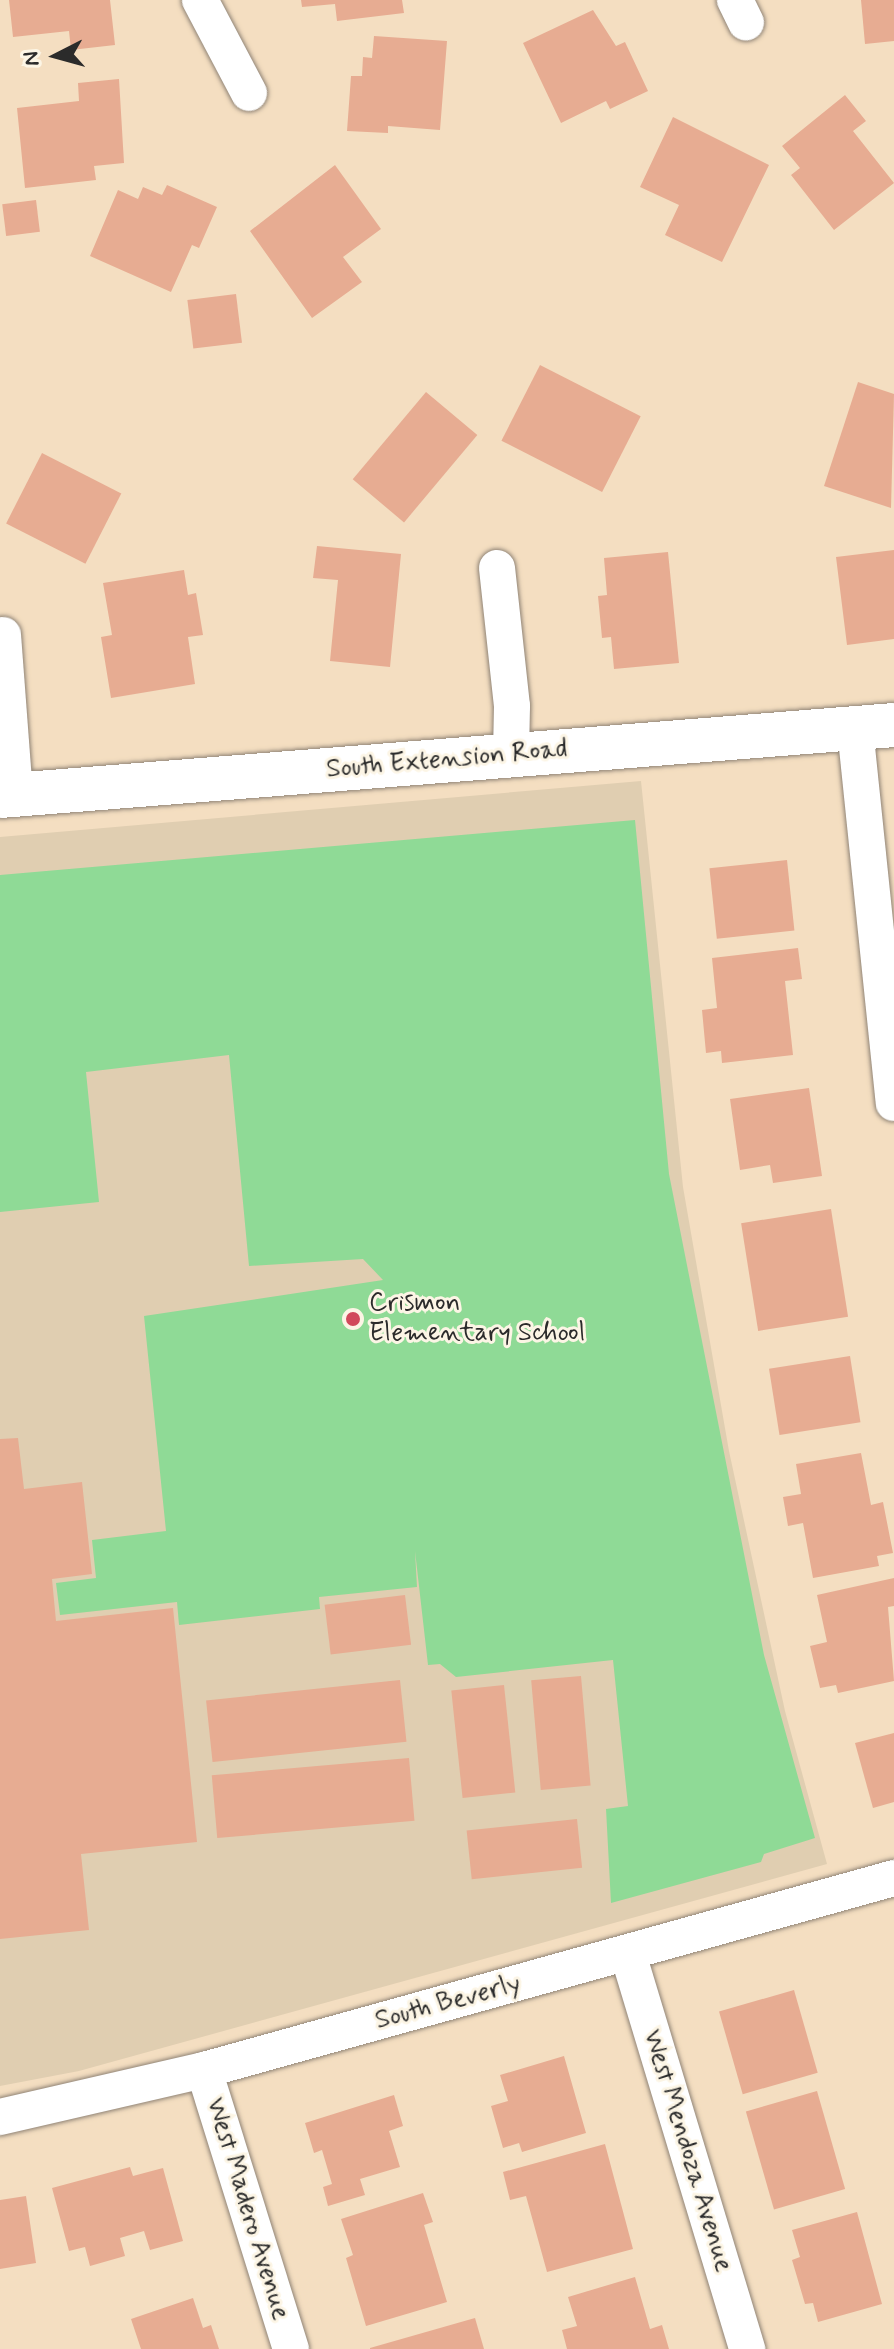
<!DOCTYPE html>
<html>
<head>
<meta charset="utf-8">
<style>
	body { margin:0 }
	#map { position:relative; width:894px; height:2349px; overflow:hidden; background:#f4dec1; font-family:Mynerve,sans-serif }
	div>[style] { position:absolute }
	.built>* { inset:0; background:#e0ceb1 }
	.green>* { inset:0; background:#8fda96 }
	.building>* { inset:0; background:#e7ac92; transform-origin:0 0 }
	.roads { filter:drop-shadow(0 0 2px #908476) drop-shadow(0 0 2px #908476) }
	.minor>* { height:36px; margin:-18px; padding:0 18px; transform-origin:18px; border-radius:18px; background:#fff }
	.tertiary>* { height:44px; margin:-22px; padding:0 22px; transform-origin:22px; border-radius:22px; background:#fff }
	.dots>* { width:22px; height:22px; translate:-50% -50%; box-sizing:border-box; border:4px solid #fcf5e5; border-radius:50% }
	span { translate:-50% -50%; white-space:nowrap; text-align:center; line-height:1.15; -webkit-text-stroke:6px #fcf5e5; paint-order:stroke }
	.street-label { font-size:26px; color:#2b2b2b }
	.poi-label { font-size:26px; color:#2b2b2b }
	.left { translate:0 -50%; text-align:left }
	.north { position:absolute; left:16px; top:16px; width:80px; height:80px; -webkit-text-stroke:6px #fcf5e5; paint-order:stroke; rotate:264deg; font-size:22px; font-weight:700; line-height:32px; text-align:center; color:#2b2b2b }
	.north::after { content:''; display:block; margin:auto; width:28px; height:36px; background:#2b2b2b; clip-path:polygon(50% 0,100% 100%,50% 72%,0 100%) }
</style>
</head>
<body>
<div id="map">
	<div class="built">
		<div style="clip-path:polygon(641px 781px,683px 1187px,729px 1451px,785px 1711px,827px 1864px,79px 2071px,0 2086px,0 837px)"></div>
	</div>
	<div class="green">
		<div style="clip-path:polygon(635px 820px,669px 1174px,764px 1655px,815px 1838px,764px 1854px,761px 1862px,611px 1903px,606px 1809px,628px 1806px,613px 1660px,456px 1677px,440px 1664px,428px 1665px,415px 1551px,417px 1587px,319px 1597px,320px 1609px,179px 1625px,177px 1602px,60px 1615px,56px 1583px,96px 1578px,92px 1540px,166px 1531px,144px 1316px,383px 1280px,363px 1259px,249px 1266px,229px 1055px,86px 1072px,99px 1202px,0 1212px,0 875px)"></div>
	</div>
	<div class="building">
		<div style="clip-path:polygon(9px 0,110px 0,115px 45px,71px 50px,69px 31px,13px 37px)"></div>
		<div style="clip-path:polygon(301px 0,402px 0,404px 13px,337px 21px,335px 4px,302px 7px)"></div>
		<div style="clip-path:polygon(861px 0,894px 0,894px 41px,865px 44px)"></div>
		<div style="clip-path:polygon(593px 10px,616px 46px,625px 42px,648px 91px,610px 109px,606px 101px,561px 123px,523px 43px)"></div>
		<div style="clip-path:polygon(374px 36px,447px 41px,440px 130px,388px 126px,388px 133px,347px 131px,351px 76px,362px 76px,363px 57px,372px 58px)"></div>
		<div style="clip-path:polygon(119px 79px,124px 163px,94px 166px,96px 180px,25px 188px,17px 108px,79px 101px,78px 83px)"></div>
		<div style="clip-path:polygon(845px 95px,866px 121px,853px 131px,894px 183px,834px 230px,791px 175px,800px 168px,782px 146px)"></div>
		<div style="clip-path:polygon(673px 117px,769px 165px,722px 262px,665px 235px,679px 205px,640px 187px)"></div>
		<div style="clip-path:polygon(335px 165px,381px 229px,343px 257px,362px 282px,312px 318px,250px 231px)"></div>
		<div style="clip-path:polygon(167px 185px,217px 207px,199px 248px,192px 245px,171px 292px,90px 256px,118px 190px,138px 199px,143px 187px,162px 195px)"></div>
		<div style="left:36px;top:200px;width:32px;height:34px;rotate:83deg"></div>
		<div style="left:236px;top:294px;width:49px;height:49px;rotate:83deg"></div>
		<div style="left:540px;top:365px;width:113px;height:85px;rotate:27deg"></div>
		<div style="clip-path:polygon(858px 382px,894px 394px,891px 508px,824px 486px)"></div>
		<div style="left:426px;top:392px;width:67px;height:114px;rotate:40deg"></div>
		<div style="left:42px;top:453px;width:89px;height:79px;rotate:27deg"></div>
		<div style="clip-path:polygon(317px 546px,401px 554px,390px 667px,330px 661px,338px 580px,313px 578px)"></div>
		<div style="clip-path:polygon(894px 550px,894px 639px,847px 645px,836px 557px)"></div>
		<div style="clip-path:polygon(668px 552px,679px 663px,614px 669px,611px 637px,602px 638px,598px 596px,607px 595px,604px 558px)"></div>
		<div style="clip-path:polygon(184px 570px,188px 595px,196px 593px,203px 635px,188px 637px,195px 684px,111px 698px,101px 637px,112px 635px,103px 583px)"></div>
		<div style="left:787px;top:860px;width:71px;height:78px;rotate:84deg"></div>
		<div style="clip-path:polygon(798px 948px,802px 979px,785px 981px,793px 1055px,722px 1063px,721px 1051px,706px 1053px,702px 1010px,717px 1008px,712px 958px)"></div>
		<div style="clip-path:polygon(809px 1088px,822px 1176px,773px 1183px,770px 1165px,740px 1170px,730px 1099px)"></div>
		<div style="left:831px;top:1209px;width:109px;height:91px;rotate:81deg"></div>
		<div style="left:850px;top:1356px;width:67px;height:82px;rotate:81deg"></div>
		<div style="clip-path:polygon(18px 1438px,24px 1489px,82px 1482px,92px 1574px,52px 1579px,56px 1621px,173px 1608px,197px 1842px,81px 1854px,89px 1930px,0 1939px,0 1439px)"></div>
		<div style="clip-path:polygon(861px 1453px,871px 1505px,883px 1502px,893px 1553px,877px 1556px,879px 1566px,813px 1578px,803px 1523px,788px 1526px,783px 1497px,801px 1494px,796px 1464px)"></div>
		<div style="clip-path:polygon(894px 1578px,894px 1606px,888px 1607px,894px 1681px,838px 1693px,836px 1685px,820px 1688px,810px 1646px,827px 1642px,817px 1595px)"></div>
		<div style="left:405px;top:1595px;width:50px;height:81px;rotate:83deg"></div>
		<div style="left:581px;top:1676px;width:110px;height:50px;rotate:85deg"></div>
		<div style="left:400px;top:1680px;width:62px;height:195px;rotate:84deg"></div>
		<div style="left:504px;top:1685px;width:108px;height:53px;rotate:84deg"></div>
		<div style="clip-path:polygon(894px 1733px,894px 1802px,873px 1808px,855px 1743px)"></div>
		<div style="left:409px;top:1758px;width:63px;height:198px;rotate:85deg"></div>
		<div style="left:577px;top:1819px;width:49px;height:111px;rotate:84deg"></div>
		<div style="left:794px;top:1990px;width:86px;height:78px;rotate:74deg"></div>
		<div style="clip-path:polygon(564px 2056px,586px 2133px,522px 2152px,519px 2143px,503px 2148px,491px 2106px,508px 2101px,500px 2075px)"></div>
		<div style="left:817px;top:2091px;width:102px;height:74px;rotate:74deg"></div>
		<div style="clip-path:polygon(394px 2095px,403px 2126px,389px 2131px,400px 2167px,360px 2179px,365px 2195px,328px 2206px,323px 2187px,332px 2184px,322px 2150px,314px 2153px,305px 2123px)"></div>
		<div style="clip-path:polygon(605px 2144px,633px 2249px,547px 2272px,526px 2196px,510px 2200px,503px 2172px)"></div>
		<div style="clip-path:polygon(130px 2167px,133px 2176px,163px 2168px,183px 2241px,150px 2250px,144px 2231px,120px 2238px,125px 2256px,90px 2266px,85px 2247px,69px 2251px,52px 2188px)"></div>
		<div style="clip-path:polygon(423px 2193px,433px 2222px,424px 2225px,447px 2302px,366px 2326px,346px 2258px,353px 2255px,341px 2219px)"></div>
		<div style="clip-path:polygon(26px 2196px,36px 2263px,0 2269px,0 2200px)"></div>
		<div style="clip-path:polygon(857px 2212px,882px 2304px,818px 2322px,813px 2303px,805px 2304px,792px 2260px,800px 2257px,792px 2230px)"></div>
		<div style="clip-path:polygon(635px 2277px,650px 2329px,662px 2325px,669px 2349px,567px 2349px,562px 2330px,577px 2326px,568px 2297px)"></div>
		<div style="clip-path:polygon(193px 2298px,203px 2328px,211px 2325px,219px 2349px,141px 2349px,131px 2319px)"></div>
		<div style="clip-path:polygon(475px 2318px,484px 2349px,370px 2349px,370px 2348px)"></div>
	</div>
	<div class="roads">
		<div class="minor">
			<div style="left:200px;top:0;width:105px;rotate:62.2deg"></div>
			<div style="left:735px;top:0;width:25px;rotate:64deg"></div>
			<div style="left:497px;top:568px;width:139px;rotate:83.8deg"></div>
			<div style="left:512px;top:706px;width:49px;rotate:91.2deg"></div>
			<div style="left:3px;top:635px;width:159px;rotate:85.7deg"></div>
			<div style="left:855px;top:728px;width:377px;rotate:84.1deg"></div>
			<div style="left:628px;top:1954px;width:413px;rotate:73.2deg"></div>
			<div style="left:204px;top:2070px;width:292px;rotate:72.7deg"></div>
			<div style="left:0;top:2117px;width:209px;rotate:-13deg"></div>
			<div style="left:204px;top:2070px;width:716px;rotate:-15.55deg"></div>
		</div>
		<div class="tertiary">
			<div style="left:0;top:796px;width:897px;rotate:-4.54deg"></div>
		</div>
	</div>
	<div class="dots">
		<div style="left:353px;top:1319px;background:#d1495b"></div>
	</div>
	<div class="street-label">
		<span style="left:447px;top:760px;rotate:-5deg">South Extension Road</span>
		<span style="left:448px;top:2003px;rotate:-15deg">South Beverly</span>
		<span style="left:687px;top:2151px;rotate:73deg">West Mendoza Avenue</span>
		<span style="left:247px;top:2209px;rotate:73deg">West Madero Avenue</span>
	</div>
	<div class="poi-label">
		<span class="left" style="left:369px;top:1319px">Crismon<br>Elementary School</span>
	</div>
	<div class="north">N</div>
</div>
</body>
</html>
